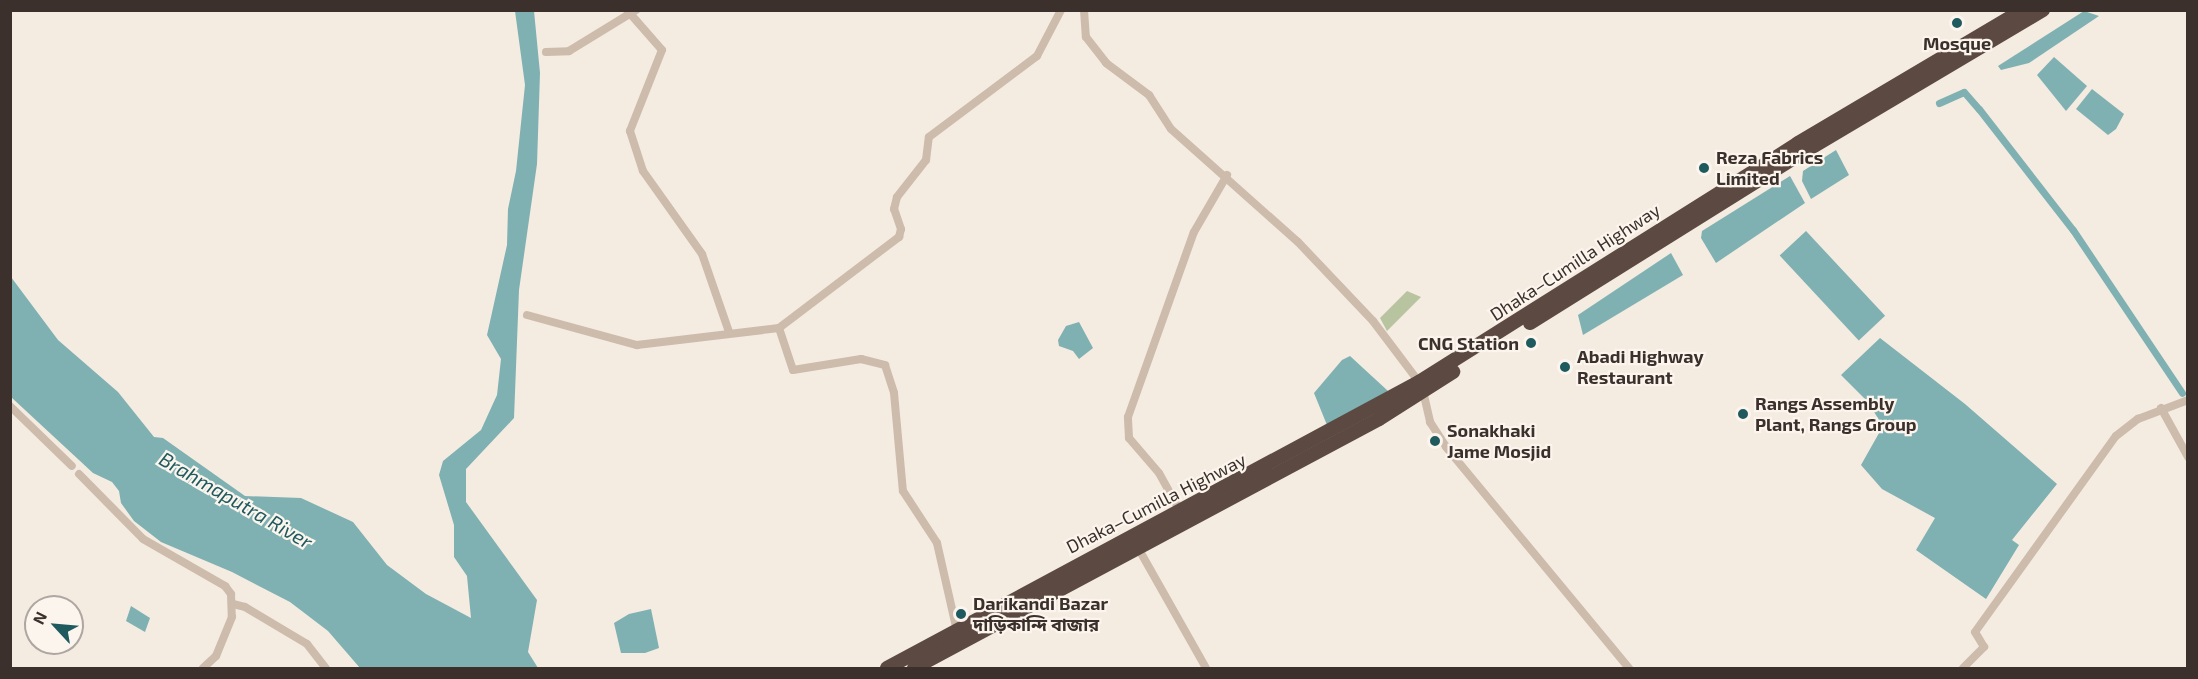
<!DOCTYPE html>
<html>
<head>
<meta charset="utf-8">
<style>
	body { margin:0 }
	#map { position:relative; width:2198px; height:679px; overflow:hidden; background:#f4ebe1; font-family:"Exo 2","Noto Sans Bengali",sans-serif }
	div>[style] { position:absolute }
	.green>* { inset:0; background:#b8c4a0 }
	.water>* { inset:0; background:#7fb0b2; transform-origin:0 0 }
	.canal>* { height:7px; margin:-3.5px; padding:0 3.5px; transform-origin:3.5px; border-radius:3.5px; background:#7fb0b2 }
	.street>* { height:8px; margin:-4px; padding:0 4px; transform-origin:4px; border-radius:4px; background:#cdbbac }
	.highway>* { height:14px; margin:-7px; padding:0 7px; transform-origin:7px; border-radius:7px; background:#5c4a42 }
	.dots>* { width:16px; height:16px; translate:-50% -50%; box-sizing:border-box; border:3px solid #fbf5ee; border-radius:50% }
	span { translate:-50% -50%; white-space:nowrap; text-align:center; line-height:1.15; -webkit-text-stroke:4.5px #fbf5ee; paint-order:stroke }
	.poi-label { font-size:18px; color:#3b302b; font-weight:700 }
	.left { translate:0 -50%; text-align:left }
	.right { translate:-100% -50%; text-align:right }
	.street-label { font-size:18px; color:#3b302b }
	.water-label { font-size:20px; color:#1f5a5e; font-style:italic }
	.frame { position:absolute; inset:0; border:12px solid #3b302b; pointer-events:none }
	.north { position:absolute; left:24px; top:595px; width:60px; height:60px; box-sizing:border-box; background:#fbf5ee; border:2px solid #aea6a0; border-radius:50%; rotate:296deg; font-size:16px; font-weight:700; line-height:24px; text-align:center; color:#3b302b }
	.north::after { content:''; display:block; margin:auto; width:21px; height:27px; background:#1f5a5e; clip-path:polygon(50% 0,100% 100%,50% 72%,0 100%) }
</style>
</head>
<body>
<div id="map">
	<div class="green">
		<div style="clip-path:polygon(1407px 291px,1421px 297px,1387px 331px,1380px 318px)"></div>
	</div>
	<div class="water">
		<div style="clip-path:polygon(515px 11px,534px 11px,540px 73px,537px 164px,519px 290px,514px 418px,466px 469px,466px 502px,537px 600px,528px 652px,538px 668px,360px 668px,328px 631px,290px 602px,232px 572px,161px 542px,134px 521px,121px 503px,119px 491px,112px 482px,93px 473px,11px 397px,11px 277px,58px 340px,118px 392px,154px 437px,163px 438px,245px 496px,301px 498px,353px 522px,387px 565px,426px 594px,471px 618px,467px 576px,454px 557px,454px 525px,439px 475px,443px 461px,481px 430px,497px 395px,501px 359px,487px 335px,507px 245px,508px 209px,516px 171px,525px 85px)"></div>
		<div style="clip-path:polygon(2084px 11px,2099px 16px,2029px 63px,2001px 70px,1998px 66px)"></div>
		<div style="clip-path:polygon(2054px 57px,2087px 86px,2066px 111px,2037px 75px)"></div>
		<div style="clip-path:polygon(2092px 89px,2124px 114px,2116px 129px,2108px 135px,2076px 109px)"></div>
		<div style="clip-path:polygon(1836px 150px,1849px 175px,1811px 199px,1802px 181px,1803px 171px)"></div>
		<div style="clip-path:polygon(1790px 176px,1805px 203px,1716px 263px,1701px 238px,1702px 231px)"></div>
		<div style="left:1806px;top:231px;width:116px;height:36px;rotate:47deg"></div>
		<div style="clip-path:polygon(1671px 253px,1683px 275px,1583px 335px,1578px 315px)"></div>
		<div style="clip-path:polygon(1079px 322px,1093px 348px,1079px 359px,1073px 351px,1059px 346px,1058px 340px,1066px 326px)"></div>
		<div style="clip-path:polygon(1880px 338px,1965px 404px,2057px 484px,2012px 540px,2019px 545px,1986px 599px,1916px 550px,1935px 518px,1882px 489px,1861px 465px,1883px 426px,1867px 401px,1841px 375px)"></div>
		<div style="clip-path:polygon(1350px 356px,1388px 391px,1329px 430px,1314px 393px,1342px 360px)"></div>
		<div style="clip-path:polygon(131px 606px,150px 618px,145px 632px,126px 621px)"></div>
		<div style="clip-path:polygon(651px 609px,659px 648px,645px 653px,621px 653px,614px 623px,629px 614px)"></div>
	</div>
	<div class="canal">
		<div style="left:1939px;top:103px;width:27px;rotate:-24deg"></div>
		<div style="left:1964px;top:92px;width:23px;rotate:49deg"></div>
		<div style="left:1979px;top:109px;width:153px;rotate:52.2deg"></div>
		<div style="left:2073px;top:230px;width:196px;rotate:56.2deg"></div>
	</div>
	<div class="street">
		<div style="left:627px;top:10px;width:53px;rotate:48.8deg"></div>
		<div style="left:662px;top:50px;width:87px;rotate:111.6deg"></div>
		<div style="left:630px;top:131px;width:42px;rotate:72deg"></div>
		<div style="left:643px;top:171px;width:102px;rotate:54.6deg"></div>
		<div style="left:702px;top:254px;width:83px;rotate:70.9deg"></div>
		<div style="left:1084px;top:10px;width:27px;rotate:86deg"></div>
		<div style="left:1086px;top:37px;width:33px;rotate:52deg"></div>
		<div style="left:1106px;top:63px;width:54px;rotate:36.7deg"></div>
		<div style="left:1149px;top:95px;width:40px;rotate:57.1deg"></div>
		<div style="left:1171px;top:129px;width:170px;rotate:41.7deg"></div>
		<div style="left:1298px;top:242px;width:109px;rotate:46.5deg"></div>
		<div style="left:1373px;top:321px;width:76px;rotate:53deg"></div>
		<div style="left:546px;top:52px;width:23px;rotate:-2deg"></div>
		<div style="left:569px;top:51px;width:79px;rotate:-31.5deg"></div>
		<div style="left:527px;top:315px;width:114px;rotate:15.3deg"></div>
		<div style="left:637px;top:345px;width:143px;rotate:-6.8deg"></div>
		<div style="left:779px;top:328px;width:151px;rotate:-37.2deg"></div>
		<div style="left:899px;top:237px;width:8px;rotate:-76deg"></div>
		<div style="left:901px;top:229px;width:21px;rotate:-109deg"></div>
		<div style="left:894px;top:209px;width:12px;rotate:-76deg"></div>
		<div style="left:897px;top:197px;width:47px;rotate:-51.9deg"></div>
		<div style="left:926px;top:160px;width:23px;rotate:-83deg"></div>
		<div style="left:929px;top:137px;width:135px;rotate:-36.9deg"></div>
		<div style="left:1037px;top:56px;width:52px;rotate:-62.4deg"></div>
		<div style="left:779px;top:328px;width:44px;rotate:71.6deg"></div>
		<div style="left:793px;top:370px;width:69px;rotate:-9.2deg"></div>
		<div style="left:861px;top:359px;width:25px;rotate:14deg"></div>
		<div style="left:885px;top:365px;width:29px;rotate:72deg"></div>
		<div style="left:894px;top:393px;width:98px;rotate:84.8deg"></div>
		<div style="left:903px;top:491px;width:62px;rotate:56.8deg"></div>
		<div style="left:937px;top:543px;width:90px;rotate:77.2deg"></div>
		<div style="left:1423px;top:391px;width:32px;rotate:77deg"></div>
		<div style="left:1430px;top:422px;width:30px;rotate:57deg"></div>
		<div style="left:1446px;top:447px;width:287px;rotate:50.4deg"></div>
		<div style="left:10px;top:406px;width:86px;rotate:44.1deg"></div>
		<div style="left:2161px;top:408px;width:56px;rotate:61.1deg"></div>
		<div style="left:79px;top:474px;width:91px;rotate:45.4deg"></div>
		<div style="left:143px;top:539px;width:95px;rotate:29.8deg"></div>
		<div style="left:225px;top:586px;width:10px;rotate:53deg"></div>
		<div style="left:231px;top:594px;width:23px;rotate:88deg"></div>
		<div style="left:232px;top:617px;width:42px;rotate:112.3deg"></div>
		<div style="left:216px;top:656px;width:18px;rotate:137deg"></div>
		<div style="left:1180px;top:511px;width:43px;rotate:-118.9deg"></div>
		<div style="left:1159px;top:473px;width:46px;rotate:-130.6deg"></div>
		<div style="left:1129px;top:438px;width:21px;rotate:-93deg"></div>
		<div style="left:1128px;top:417px;width:196px;rotate:-70.4deg"></div>
		<div style="left:1194px;top:232px;width:66px;rotate:-59.9deg"></div>
		<div style="left:1137px;top:546px;width:140px;rotate:60.5deg"></div>
		<div style="left:233px;top:604px;width:12px;rotate:14deg"></div>
		<div style="left:245px;top:607px;width:72px;rotate:30.8deg"></div>
		<div style="left:307px;top:644px;width:31px;rotate:52deg"></div>
		<div style="left:1963px;top:668px;width:30px;rotate:-45deg"></div>
		<div style="left:1984px;top:647px;width:17px;rotate:-121deg"></div>
		<div style="left:1975px;top:632px;width:241px;rotate:-54.3deg"></div>
		<div style="left:2116px;top:436px;width:28px;rotate:-38deg"></div>
		<div style="left:2138px;top:419px;width:53px;rotate:-20.8deg"></div>
	</div>
	<div class="highway">
		<div style="left:1530px;top:323px;width:323px;rotate:-32deg"></div>
		<div style="left:1804px;top:152px;width:278px;rotate:-30.7deg"></div>
		<div style="left:887px;top:668px;width:604px;rotate:-28.26deg"></div>
		<div style="left:1419px;top:382px;width:448px;rotate:-32.2deg"></div>
		<div style="left:1798px;top:143px;width:261px;rotate:-30.6deg"></div>
		<div style="left:914px;top:668px;width:527px;rotate:-28.17deg"></div>
		<div style="left:1379px;top:419px;width:88px;rotate:-32.4deg"></div>
	</div>
	<div class="dots">
		<div style="left:1957px;top:23px;background:#1f5a5e"></div>
		<div style="left:1704px;top:168px;background:#1f5a5e"></div>
		<div style="left:1531px;top:343px;background:#1f5a5e"></div>
		<div style="left:1565px;top:367px;background:#1f5a5e"></div>
		<div style="left:1743px;top:414px;background:#1f5a5e"></div>
		<div style="left:1435px;top:441px;background:#1f5a5e"></div>
		<div style="left:961px;top:614px;background:#1f5a5e"></div>
	</div>
	<div class="poi-label">
		<span style="left:1957px;top:43px">Mosque</span>
		<span class="left" style="left:1716px;top:168px">Reza Fabrics<br>Limited</span>
		<span class="right" style="left:1519px;top:343px">CNG Station</span>
		<span class="left" style="left:1577px;top:367px">Abadi Highway<br>Restaurant</span>
		<span class="left" style="left:1755px;top:414px">Rangs Assembly<br>Plant, Rangs Group</span>
		<span class="left" style="left:1447px;top:441px">Sonakhaki<br>Jame Mosjid</span>
		<span class="left" style="left:973px;top:614px">Darikandi Bazar<br>দাড়িকান্দি বাজার</span>
	</div>
	<div class="street-label">
		<span style="left:1575px;top:262px;rotate:-33deg">Dhaka–Cumilla Highway</span>
		<span style="left:1156px;top:503px;rotate:-27deg">Dhaka–Cumilla Highway</span>
	</div>
	<div class="water-label">
		<span style="left:236px;top:500px;rotate:30deg">Brahmaputra River</span>
	</div>
	<div class="frame"></div>
	<div class="north">N</div>
</div>
</body>
</html>
